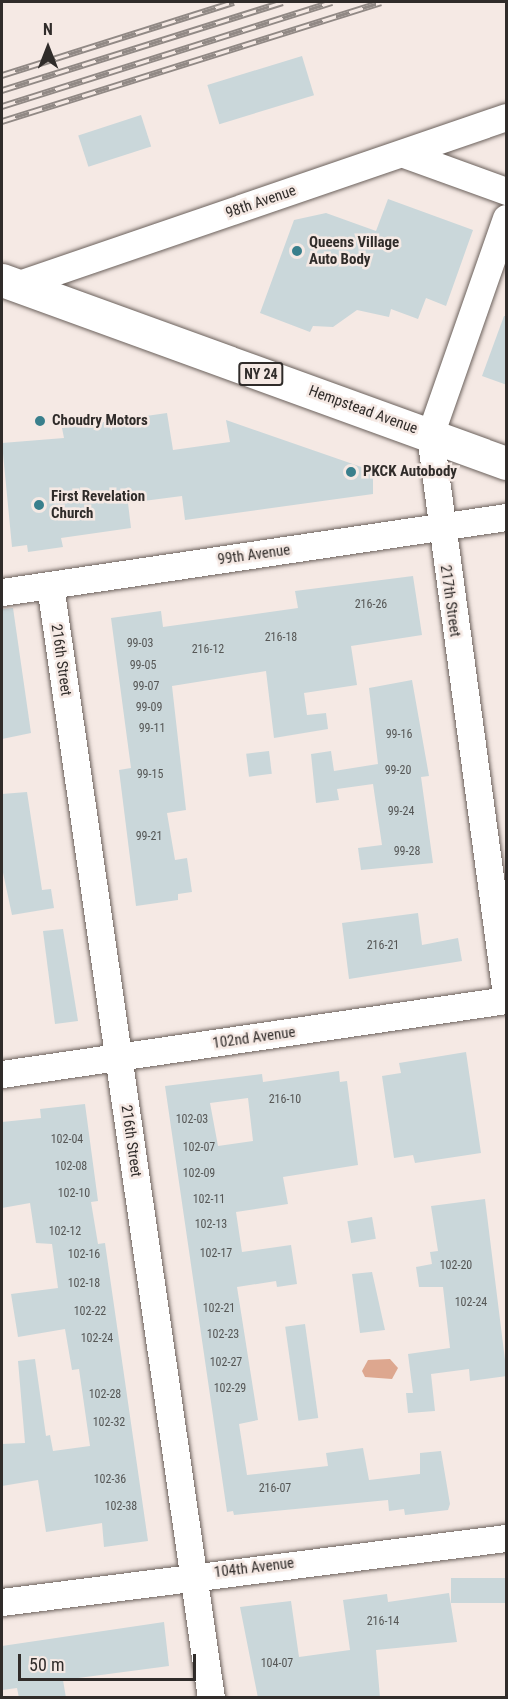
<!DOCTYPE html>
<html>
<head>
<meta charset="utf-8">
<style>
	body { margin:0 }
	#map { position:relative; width:508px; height:1699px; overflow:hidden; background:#f5e9e4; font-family:"Roboto Condensed",sans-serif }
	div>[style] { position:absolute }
	.water>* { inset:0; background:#dda78f }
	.building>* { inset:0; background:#cad7da; transform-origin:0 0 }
	.roads { filter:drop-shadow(0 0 2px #6b615c) drop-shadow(0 0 2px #6b615c) }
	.minor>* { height:27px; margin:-13.5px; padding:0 13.5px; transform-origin:13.5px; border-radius:13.5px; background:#fff }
	.primary>* { height:33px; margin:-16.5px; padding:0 16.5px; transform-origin:16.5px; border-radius:16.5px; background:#fff }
	.rail>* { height:7px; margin-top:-3.5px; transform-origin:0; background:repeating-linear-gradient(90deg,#f5e9e4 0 14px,#918985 0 28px); box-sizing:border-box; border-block:2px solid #918985 }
	.dots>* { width:16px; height:16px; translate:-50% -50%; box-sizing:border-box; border:3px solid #f5e9e4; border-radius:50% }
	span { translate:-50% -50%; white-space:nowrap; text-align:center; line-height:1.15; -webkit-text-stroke:5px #f5e9e4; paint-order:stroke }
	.number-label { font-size:12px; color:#565756 }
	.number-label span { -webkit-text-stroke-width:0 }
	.shield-label span { padding:2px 4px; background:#f5e9e4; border:2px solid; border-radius:4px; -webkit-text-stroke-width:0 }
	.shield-label { font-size:14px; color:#302c2a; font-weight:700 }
	.street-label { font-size:15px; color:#302c2a }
	.poi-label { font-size:15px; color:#302c2a; font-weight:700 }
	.left { translate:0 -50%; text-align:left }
	.frame { position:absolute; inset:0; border:3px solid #302c2a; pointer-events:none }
	.north { position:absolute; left:18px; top:18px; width:60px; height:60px; -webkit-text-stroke:4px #f5e9e4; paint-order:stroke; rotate:0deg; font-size:16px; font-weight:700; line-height:24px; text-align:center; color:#302c2a }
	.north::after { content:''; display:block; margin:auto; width:21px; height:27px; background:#302c2a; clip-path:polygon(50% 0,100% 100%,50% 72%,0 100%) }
	.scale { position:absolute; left:18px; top:1654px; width:178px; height:27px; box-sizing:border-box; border:3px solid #302c2a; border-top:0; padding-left:8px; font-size:18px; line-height:21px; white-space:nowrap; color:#302c2a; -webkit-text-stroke:4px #f5e9e4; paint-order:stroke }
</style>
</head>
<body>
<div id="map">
	<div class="water">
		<div style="clip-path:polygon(390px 1359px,398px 1368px,392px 1379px,365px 1377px,362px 1371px,368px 1360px)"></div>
	</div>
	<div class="building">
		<div style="left:302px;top:56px;width:41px;height:99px;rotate:73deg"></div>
		<div style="left:141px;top:115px;width:33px;height:66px;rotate:72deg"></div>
		<div style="clip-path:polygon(388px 199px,473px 230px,446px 306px,426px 298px,418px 319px,391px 309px,389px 317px,357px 310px,333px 327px,313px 326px,310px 332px,260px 313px,294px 220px,326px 213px,376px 231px)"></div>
		<div style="clip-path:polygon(504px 316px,507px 316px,507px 385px,482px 376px)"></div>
		<div style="clip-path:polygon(167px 413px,173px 450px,230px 442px,226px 420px,373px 471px,373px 494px,185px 520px,182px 496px,128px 503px,131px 528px,61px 538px,63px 547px,28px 552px,27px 545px,12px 547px,2px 443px,64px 438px,62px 428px)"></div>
		<div style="clip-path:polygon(413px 576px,422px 635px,351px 646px,357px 685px,304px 693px,307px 715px,326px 713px,328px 729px,274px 738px,266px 671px,172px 686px,186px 810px,167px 813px,175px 860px,187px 858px,192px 892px,178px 894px,178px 900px,136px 906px,119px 770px,131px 768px,111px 618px,161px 611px,163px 627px,298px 608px,295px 591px)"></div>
		<div style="clip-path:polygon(13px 608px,31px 733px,2px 739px,2px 609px)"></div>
		<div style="clip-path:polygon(412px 680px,429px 776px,421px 777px,433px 863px,361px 870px,358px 848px,382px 845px,373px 784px,337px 789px,339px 800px,316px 803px,311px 754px,331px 751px,334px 771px,378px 764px,369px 688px)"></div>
		<div style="left:269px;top:751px;width:23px;height:23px;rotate:83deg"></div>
		<div style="clip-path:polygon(27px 792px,42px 890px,51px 889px,54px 908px,12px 915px,2px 868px,2px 794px)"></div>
		<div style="clip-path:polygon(418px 913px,422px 945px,458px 938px,462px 961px,349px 979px,342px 923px)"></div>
		<div style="clip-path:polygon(63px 929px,78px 1021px,55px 1024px,43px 931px)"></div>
		<div style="clip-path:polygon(466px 1052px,481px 1153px,415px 1163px,413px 1155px,394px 1158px,382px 1076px,401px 1073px,399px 1063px)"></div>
		<div style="clip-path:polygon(evenodd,339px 1071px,340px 1082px,347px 1081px,358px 1165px,283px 1177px,288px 1204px,236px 1212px,242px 1252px,291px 1245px,297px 1284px,277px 1287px,276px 1281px,237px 1287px,258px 1420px,239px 1424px,247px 1475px,328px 1466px,326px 1453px,363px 1448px,369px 1480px,420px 1474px,420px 1453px,441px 1451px,450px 1504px,448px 1510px,405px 1515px,404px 1509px,389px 1511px,388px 1500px,234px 1515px,233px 1511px,227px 1512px,165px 1086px,262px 1074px,263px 1082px,339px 1071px,248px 1098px,253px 1141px,218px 1146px,210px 1103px,248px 1098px)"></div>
		<div style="clip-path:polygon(85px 1104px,98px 1201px,91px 1202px,98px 1244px,105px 1243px,148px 1541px,104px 1547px,102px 1523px,46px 1532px,38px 1480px,2px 1486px,2px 1444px,25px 1443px,18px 1361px,35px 1359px,46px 1436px,50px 1435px,53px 1451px,90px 1446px,79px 1369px,72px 1370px,65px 1329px,18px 1337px,11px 1294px,58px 1288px,52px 1244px,36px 1243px,30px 1203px,2px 1208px,2px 1122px,41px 1118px,40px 1109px)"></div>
		<div style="clip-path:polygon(485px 1199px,507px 1376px,470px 1381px,469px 1369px,431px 1374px,435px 1411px,408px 1413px,406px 1393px,413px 1393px,408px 1354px,450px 1348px,443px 1287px,419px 1287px,416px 1267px,432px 1264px,430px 1252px,438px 1251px,431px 1206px)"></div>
		<div style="left:372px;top:1217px;width:22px;height:25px;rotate:80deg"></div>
		<div style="clip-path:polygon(372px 1272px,385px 1330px,360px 1333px,352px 1274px)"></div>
		<div style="left:305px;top:1324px;width:95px;height:20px;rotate:82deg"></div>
		<div style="left:507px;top:1578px;width:25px;height:56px;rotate:90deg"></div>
		<div style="clip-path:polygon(449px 1593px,457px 1642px,376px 1650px,380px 1698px,258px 1698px,240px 1607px,291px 1601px,299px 1657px,350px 1650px,343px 1600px,387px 1594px,388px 1602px)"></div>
		<div style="clip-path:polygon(164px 1622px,169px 1666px,63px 1680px,66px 1698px,19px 1698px,17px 1688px,2px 1690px,2px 1646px)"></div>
	</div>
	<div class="roads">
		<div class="minor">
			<div style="left:404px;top:154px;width:109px;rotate:19.9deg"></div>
			<div style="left:506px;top:218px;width:230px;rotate:109.3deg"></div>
			<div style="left:430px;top:435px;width:565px;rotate:82.27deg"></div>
			<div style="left:16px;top:285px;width:518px;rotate:-18.92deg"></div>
			<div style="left:50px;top:585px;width:1125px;rotate:81.77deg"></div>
			<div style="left:2px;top:592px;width:510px;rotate:-8.46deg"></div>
			<div style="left:2px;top:1074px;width:509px;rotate:-8.35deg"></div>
			<div style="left:2px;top:1602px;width:508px;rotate:-7.24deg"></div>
		</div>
		<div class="primary">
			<div style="left:2px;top:280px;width:536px;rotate:19.96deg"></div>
		</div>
	</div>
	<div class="rail">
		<div style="left:2px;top:75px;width:243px;rotate:-17.5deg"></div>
		<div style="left:2px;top:90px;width:294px;rotate:-17.4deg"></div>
		<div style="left:2px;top:106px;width:346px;rotate:-17.5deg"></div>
		<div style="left:2px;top:121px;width:397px;rotate:-17.4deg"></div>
	</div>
	<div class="dots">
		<div style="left:297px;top:251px;background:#397f8c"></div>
		<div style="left:40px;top:421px;background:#397f8c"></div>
		<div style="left:351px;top:472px;background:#397f8c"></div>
		<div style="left:39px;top:505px;background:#397f8c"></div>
	</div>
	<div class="number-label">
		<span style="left:371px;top:605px">216-26</span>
		<span style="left:281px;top:638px">216-18</span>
		<span style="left:140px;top:644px">99-03</span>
		<span style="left:208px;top:650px">216-12</span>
		<span style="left:143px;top:666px">99-05</span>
		<span style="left:146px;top:687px">99-07</span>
		<span style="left:149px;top:708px">99-09</span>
		<span style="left:152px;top:729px">99-11</span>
		<span style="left:399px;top:735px">99-16</span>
		<span style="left:398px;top:771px">99-20</span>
		<span style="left:150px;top:775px">99-15</span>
		<span style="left:401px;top:812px">99-24</span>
		<span style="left:149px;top:837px">99-21</span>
		<span style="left:407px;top:852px">99-28</span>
		<span style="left:383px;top:946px">216-21</span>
		<span style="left:285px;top:1100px">216-10</span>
		<span style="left:192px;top:1120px">102-03</span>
		<span style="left:67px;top:1140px">102-04</span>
		<span style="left:199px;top:1148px">102-07</span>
		<span style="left:71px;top:1167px">102-08</span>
		<span style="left:199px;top:1174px">102-09</span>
		<span style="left:74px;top:1194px">102-10</span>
		<span style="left:209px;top:1200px">102-11</span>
		<span style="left:211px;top:1225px">102-13</span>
		<span style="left:65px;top:1232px">102-12</span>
		<span style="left:216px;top:1254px">102-17</span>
		<span style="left:84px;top:1255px">102-16</span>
		<span style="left:456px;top:1266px">102-20</span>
		<span style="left:84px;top:1284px">102-18</span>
		<span style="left:471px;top:1303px">102-24</span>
		<span style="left:219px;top:1309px">102-21</span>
		<span style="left:90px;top:1312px">102-22</span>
		<span style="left:223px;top:1335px">102-23</span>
		<span style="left:97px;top:1339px">102-24</span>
		<span style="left:226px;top:1363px">102-27</span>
		<span style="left:230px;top:1389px">102-29</span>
		<span style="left:105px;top:1395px">102-28</span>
		<span style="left:109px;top:1423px">102-32</span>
		<span style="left:110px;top:1480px">102-36</span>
		<span style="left:275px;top:1489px">216-07</span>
		<span style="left:121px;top:1507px">102-38</span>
		<span style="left:383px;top:1622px">216-14</span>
		<span style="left:277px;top:1664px">104-07</span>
	</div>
	<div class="shield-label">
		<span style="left:261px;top:374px">NY 24</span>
	</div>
	<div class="street-label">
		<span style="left:261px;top:202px;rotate:-19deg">98th Avenue</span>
		<span style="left:363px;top:410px;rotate:20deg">Hempstead Avenue</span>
		<span style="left:254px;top:555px;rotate:-8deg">99th Avenue</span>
		<span style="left:450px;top:601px;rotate:82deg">217th Street</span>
		<span style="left:61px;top:660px;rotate:82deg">216th Street</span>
		<span style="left:254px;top:1038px;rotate:-8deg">102nd Avenue</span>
		<span style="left:131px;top:1141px;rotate:82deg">216th Street</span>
		<span style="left:254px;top:1568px;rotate:-7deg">104th Avenue</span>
	</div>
	<div class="poi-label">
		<span class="left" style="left:309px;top:251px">Queens Village<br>Auto Body</span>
		<span class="left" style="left:52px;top:421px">Choudry Motors</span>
		<span class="left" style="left:363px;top:472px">PKCK Autobody</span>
		<span class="left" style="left:51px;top:505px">First Revelation<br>Church</span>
	</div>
	<div class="frame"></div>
	<div class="north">N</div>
	<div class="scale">50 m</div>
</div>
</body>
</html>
